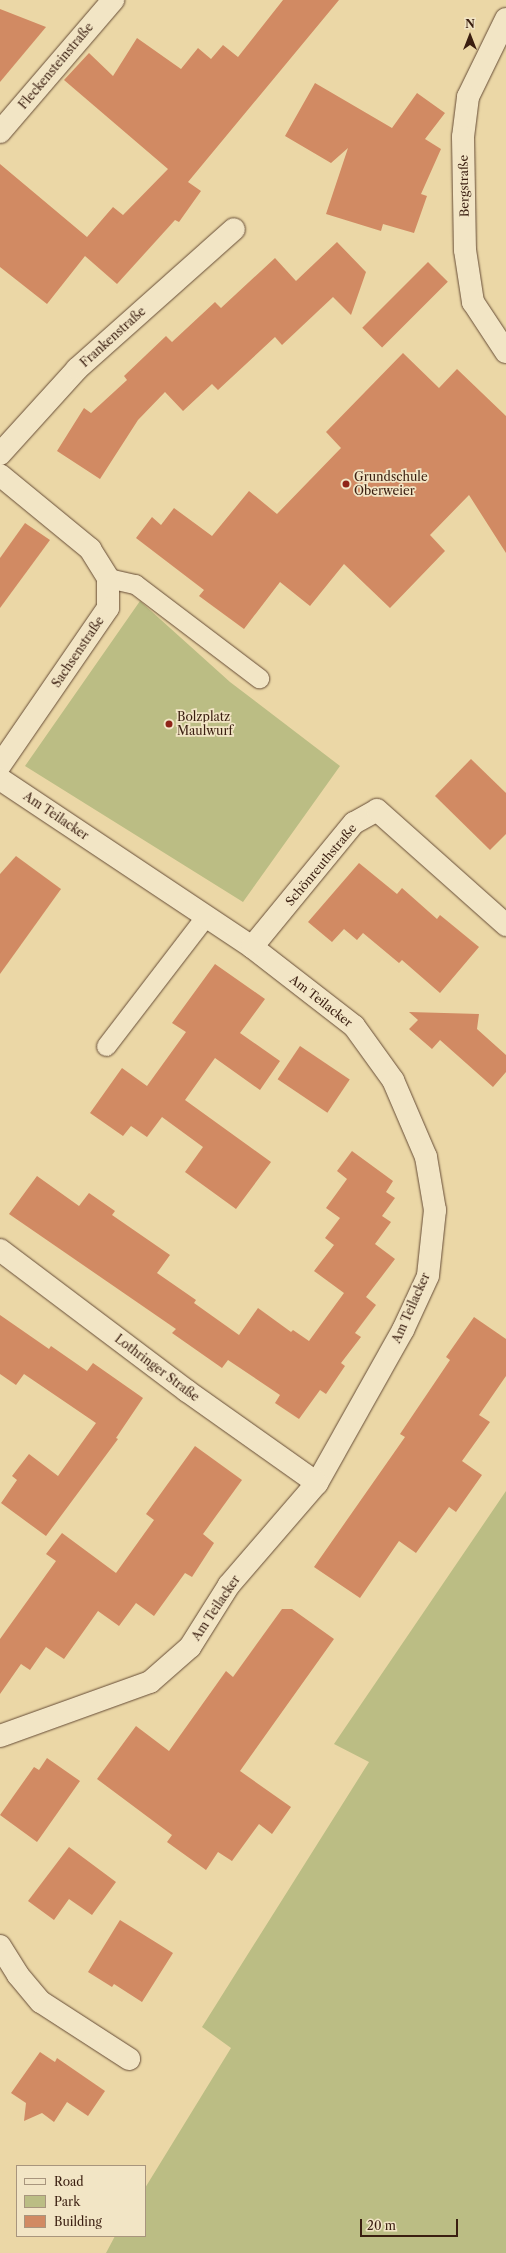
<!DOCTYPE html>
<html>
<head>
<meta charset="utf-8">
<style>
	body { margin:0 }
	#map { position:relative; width:506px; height:2253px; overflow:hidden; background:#ebd7a6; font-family:"Libre Caslon Text",serif }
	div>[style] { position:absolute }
	.green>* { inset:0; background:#bbbd84 }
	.building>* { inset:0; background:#d18a63; transform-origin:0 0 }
	.roads { filter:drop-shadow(0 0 1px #664c36) drop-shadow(0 0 1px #664c36) }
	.service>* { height:19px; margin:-9.5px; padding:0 9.5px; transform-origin:9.5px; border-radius:9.5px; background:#f2e5c5 }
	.minor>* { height:22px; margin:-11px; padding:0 11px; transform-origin:11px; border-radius:11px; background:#f2e5c5 }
	.dots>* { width:11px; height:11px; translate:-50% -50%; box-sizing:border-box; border:2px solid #f2e5c5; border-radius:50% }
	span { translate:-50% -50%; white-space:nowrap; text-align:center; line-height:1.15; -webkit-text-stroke:3.5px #f2e5c5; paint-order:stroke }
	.street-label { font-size:12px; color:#3a1e10 }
	.poi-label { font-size:12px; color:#3a1e10 }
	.left { translate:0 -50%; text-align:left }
	.legend { position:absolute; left:16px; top:2165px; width:130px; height:72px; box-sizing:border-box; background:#f2e5c5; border:1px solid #a8957d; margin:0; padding:5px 7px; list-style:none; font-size:12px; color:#3a1e10 }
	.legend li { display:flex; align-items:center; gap:8px; height:20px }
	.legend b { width:20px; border:1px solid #a8957d }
	.north { position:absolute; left:450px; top:16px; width:40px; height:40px; -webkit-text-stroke:3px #f2e5c5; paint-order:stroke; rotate:0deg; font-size:11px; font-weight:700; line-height:16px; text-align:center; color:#3a1e10 }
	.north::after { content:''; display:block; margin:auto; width:14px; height:18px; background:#3a1e10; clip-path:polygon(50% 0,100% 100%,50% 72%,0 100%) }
	.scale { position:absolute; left:360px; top:2219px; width:98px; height:18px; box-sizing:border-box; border:2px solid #3a1e10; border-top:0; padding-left:5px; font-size:12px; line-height:14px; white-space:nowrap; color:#3a1e10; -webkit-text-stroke:3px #f2e5c5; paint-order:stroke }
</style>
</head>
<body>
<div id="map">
	<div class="green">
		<div style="clip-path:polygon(140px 601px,230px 682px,340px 766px,243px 902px,25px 766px)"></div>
		<div style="clip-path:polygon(506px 1491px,506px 2253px,106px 2253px,115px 2236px,145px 2236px,145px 2188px,231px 2048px,202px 2027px,369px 1762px,334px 1744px)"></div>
	</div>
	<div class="building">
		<div style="clip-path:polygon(283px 0,339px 0,188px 182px,201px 191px,179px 222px,175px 220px,117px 284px,85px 256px,47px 304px,0 267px,0 164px,87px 237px,113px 207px,123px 215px,168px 169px,64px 80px,89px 53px,113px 76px,137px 38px,181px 69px,198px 48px,211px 59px,223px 45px,238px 57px)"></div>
		<div style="clip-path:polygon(0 9px,46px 27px,0 82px)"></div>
		<div style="clip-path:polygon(315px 83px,392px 128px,417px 93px,445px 113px,425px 139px,441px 149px,421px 194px,427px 196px,414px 233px,383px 224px,381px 231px,326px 214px,348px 148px,331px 163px,285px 136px)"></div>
		<div style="clip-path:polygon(337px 242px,366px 272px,351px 315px,333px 297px,282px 345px,275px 337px,218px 390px,212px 384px,183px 411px,165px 392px,138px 420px,100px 479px,57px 451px,84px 408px,91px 413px,127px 380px,124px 376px,166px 336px,172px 342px,215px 302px,221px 308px,275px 258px,296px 281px)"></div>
		<div style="left:428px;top:262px;width:28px;height:93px;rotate:45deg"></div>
		<div style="clip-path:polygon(403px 353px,439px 388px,457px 369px,506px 416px,506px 553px,469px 495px,430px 535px,445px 551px,390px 608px,344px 564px,310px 606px,280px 582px,244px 629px,199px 596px,204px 590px,136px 538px,152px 517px,161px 525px,174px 508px,212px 536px,249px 491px,277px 514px,341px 448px,326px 432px)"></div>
		<div style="clip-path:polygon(25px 523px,50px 540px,0 608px,0 558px)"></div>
		<div style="clip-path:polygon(471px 759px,506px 793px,506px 834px,490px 850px,435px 796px)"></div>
		<div style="clip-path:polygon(16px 856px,61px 889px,0 974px,0 874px)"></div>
		<div style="clip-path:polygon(359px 863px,397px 894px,402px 888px,437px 919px,440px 915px,479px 947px,440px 993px,402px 960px,399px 963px,363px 933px,357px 940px,344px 929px,332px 942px,308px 922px)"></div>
		<div style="clip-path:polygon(215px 964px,265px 999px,240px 1033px,280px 1061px,260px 1090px,215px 1058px,185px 1100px,271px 1162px,236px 1209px,185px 1172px,203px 1147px,162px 1117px,147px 1137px,131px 1126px,123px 1136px,90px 1113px,122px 1068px,147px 1086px,186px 1032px,172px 1023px)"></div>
		<div style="clip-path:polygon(409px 1012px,479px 1014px,477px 1029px,506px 1055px,506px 1072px,493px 1087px,440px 1040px,432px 1049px,409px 1029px,418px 1020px)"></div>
		<div style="left:300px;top:1046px;width:60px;height:40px;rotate:34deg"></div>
		<div style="clip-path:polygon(352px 1151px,393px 1181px,386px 1192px,395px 1198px,382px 1216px,391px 1222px,375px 1244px,395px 1259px,366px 1297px,376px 1305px,355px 1333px,361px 1337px,341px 1363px,345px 1366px,326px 1394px,320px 1390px,299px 1419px,275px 1403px,280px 1395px,228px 1360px,222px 1368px,172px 1333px,176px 1329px,9px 1214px,37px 1176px,79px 1206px,89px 1193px,115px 1211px,112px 1215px,170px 1255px,157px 1273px,196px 1300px,194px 1303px,239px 1335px,258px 1308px,291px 1332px,293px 1330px,309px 1341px,344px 1293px,314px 1271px,334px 1245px,325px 1238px,340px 1218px,326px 1208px,347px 1179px,337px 1171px)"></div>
		<div style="clip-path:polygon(0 1315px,49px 1349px,51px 1346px,87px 1371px,93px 1363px,143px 1398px,116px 1438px,118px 1439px,46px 1536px,1px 1503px,17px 1480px,12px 1476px,29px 1454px,58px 1476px,96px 1423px,24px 1374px,16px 1385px,0 1374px)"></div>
		<div style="clip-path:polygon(474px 1317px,506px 1339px,506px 1376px,479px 1415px,490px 1422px,462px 1461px,482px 1475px,456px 1512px,449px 1507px,416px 1553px,399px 1541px,360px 1598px,314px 1567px,405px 1437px,400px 1434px,450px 1360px,446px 1357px)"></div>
		<div style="clip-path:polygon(195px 1446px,242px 1480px,203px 1534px,214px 1543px,192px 1577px,185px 1573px,154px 1616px,136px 1603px,119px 1626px,98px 1611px,64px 1659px,46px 1647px,30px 1670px,21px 1664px,0 1694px,0 1639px,56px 1561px,46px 1554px,62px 1533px,116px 1573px,154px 1520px,146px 1514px)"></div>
		<div style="clip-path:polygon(282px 1609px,292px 1609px,334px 1639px,240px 1771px,291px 1807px,272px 1834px,259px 1824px,232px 1861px,218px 1852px,206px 1870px,167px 1842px,172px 1835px,97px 1779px,136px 1726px,169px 1751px,226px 1671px,233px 1677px)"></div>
		<div style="clip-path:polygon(47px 1758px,80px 1781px,37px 1842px,0 1815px,34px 1767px,39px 1770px)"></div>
		<div style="clip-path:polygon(69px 1847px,116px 1882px,92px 1915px,69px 1899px,54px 1920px,28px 1901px)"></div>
		<div style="clip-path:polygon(120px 1920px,173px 1953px,142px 2002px,114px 1984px,112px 1987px,88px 1972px)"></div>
		<div style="clip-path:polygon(40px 2052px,55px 2062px,57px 2058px,105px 2091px,88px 2116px,67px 2102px,54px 2122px,42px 2113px,24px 2121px,26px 2103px,11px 2093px)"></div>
	</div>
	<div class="roads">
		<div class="service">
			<div style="left:108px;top:578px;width:28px;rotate:13deg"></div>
			<div style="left:135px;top:584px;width:156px;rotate:37.2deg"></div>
			<div style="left:106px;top:1046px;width:163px;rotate:-52.5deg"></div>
		</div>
		<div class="minor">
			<div style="left:506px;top:19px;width:87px;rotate:116deg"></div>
			<div style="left:468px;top:97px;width:40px;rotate:97.1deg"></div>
			<div style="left:463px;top:137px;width:113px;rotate:89deg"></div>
			<div style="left:465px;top:250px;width:53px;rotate:81.3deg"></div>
			<div style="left:473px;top:302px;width:60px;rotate:56.6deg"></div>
			<div style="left:0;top:132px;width:174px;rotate:-49.4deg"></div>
			<div style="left:0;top:454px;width:115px;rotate:-47.8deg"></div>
			<div style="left:77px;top:369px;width:210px;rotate:-41.7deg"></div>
			<div style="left:0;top:475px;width:117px;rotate:39.4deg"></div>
			<div style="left:90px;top:549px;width:34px;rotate:58deg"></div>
			<div style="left:108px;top:578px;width:30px;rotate:90deg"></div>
			<div style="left:108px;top:608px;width:191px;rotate:124.5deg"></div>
			<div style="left:0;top:779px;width:303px;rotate:33.7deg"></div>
			<div style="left:252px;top:947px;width:129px;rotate:37.8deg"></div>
			<div style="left:354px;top:1026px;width:67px;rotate:54.2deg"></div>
			<div style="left:393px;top:1080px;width:84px;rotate:66.8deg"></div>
			<div style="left:426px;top:1157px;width:54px;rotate:80.4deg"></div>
			<div style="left:435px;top:1210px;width:66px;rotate:96.1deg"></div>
			<div style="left:428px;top:1276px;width:60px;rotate:114.8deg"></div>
			<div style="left:403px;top:1330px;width:176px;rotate:119.3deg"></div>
			<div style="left:317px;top:1483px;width:135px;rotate:130.8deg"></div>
			<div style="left:229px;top:1585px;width:73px;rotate:122.2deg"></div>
			<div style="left:190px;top:1647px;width:53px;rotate:138.8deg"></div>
			<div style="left:150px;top:1682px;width:159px;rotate:160.2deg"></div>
			<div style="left:252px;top:947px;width:161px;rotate:-50.6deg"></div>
			<div style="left:354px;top:823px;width:26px;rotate:-29deg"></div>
			<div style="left:377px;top:810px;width:173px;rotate:41.7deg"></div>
			<div style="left:0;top:1250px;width:234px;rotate:37deg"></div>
			<div style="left:187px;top:1391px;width:159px;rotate:35.3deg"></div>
			<div style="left:0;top:1946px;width:34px;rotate:58deg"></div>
			<div style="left:18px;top:1975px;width:35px;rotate:50deg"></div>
			<div style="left:41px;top:2002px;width:105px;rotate:32.9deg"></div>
		</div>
	</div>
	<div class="dots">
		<div style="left:346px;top:484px;background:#8f2418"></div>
		<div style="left:169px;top:724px;background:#8f2418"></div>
	</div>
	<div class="street-label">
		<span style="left:56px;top:66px;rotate:-50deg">Fleckensteinstraße</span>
		<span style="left:464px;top:186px;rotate:-91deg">Bergstraße</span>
		<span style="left:113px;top:337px;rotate:-42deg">Frankenstraße</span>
		<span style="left:78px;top:652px;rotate:-56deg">Sachsenstraße</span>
		<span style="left:56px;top:816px;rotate:34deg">Am Teilacker</span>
		<span style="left:321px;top:865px;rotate:-50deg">Schönreuthstraße</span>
		<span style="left:321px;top:1001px;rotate:38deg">Am Teilacker</span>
		<span style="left:411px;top:1308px;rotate:-66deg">Am Teilacker</span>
		<span style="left:157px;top:1368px;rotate:37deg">Lothringer Straße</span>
		<span style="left:216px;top:1608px;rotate:-56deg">Am Teilacker</span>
	</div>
	<div class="poi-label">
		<span class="left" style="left:354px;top:484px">Grundschule<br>Oberweier</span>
		<span class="left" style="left:177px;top:724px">Bolzplatz<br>Maulwurf</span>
	</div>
	<ul class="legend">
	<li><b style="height:5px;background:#f2e5c5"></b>Road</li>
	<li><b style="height:11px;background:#bbbd84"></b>Park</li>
	<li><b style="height:11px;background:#d18a63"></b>Building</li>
	</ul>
	<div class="north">N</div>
	<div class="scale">20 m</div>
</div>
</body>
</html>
